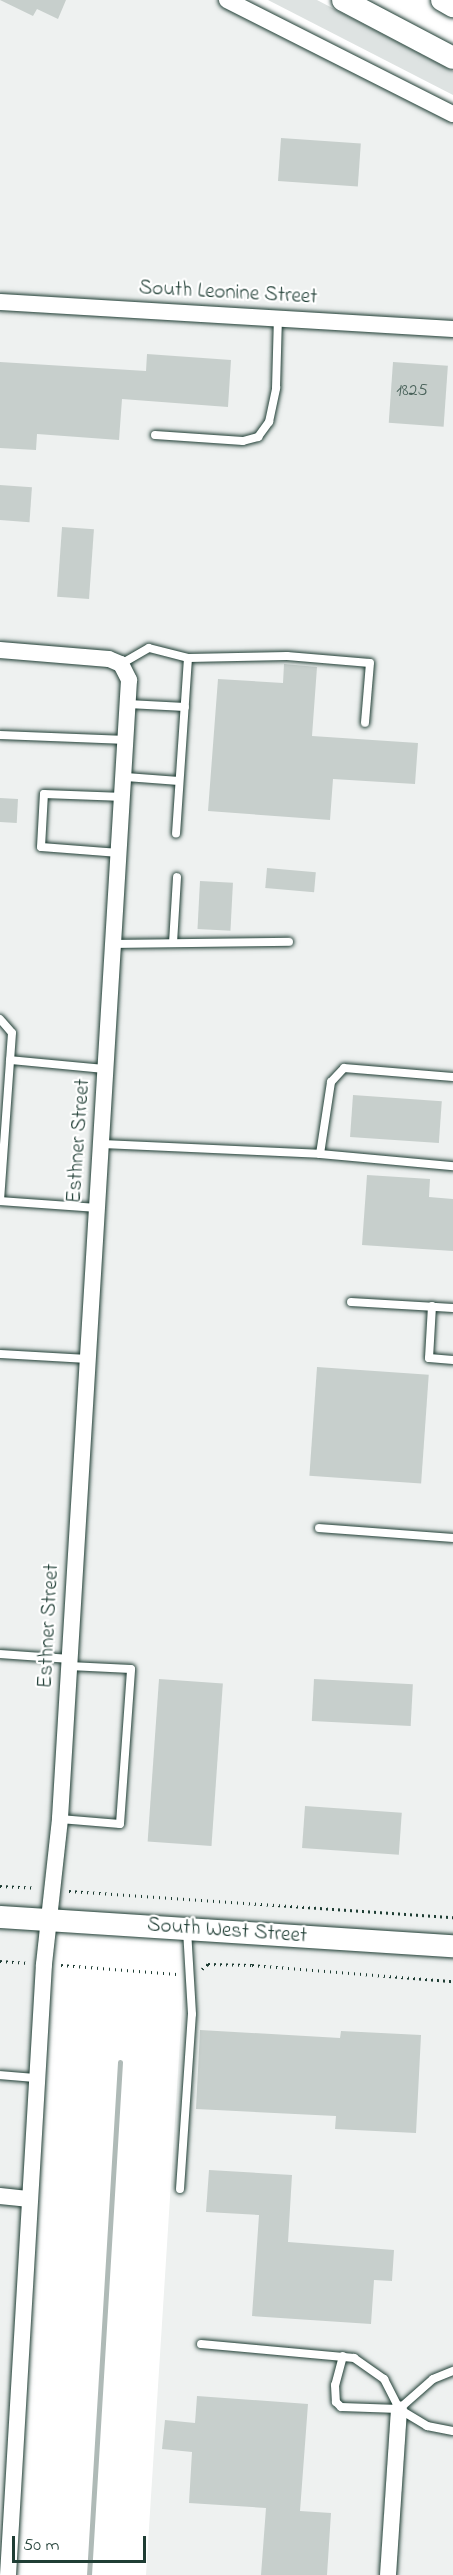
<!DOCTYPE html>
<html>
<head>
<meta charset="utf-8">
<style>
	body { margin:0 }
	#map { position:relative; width:453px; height:2575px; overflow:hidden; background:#fff; font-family:"Indie Flower",sans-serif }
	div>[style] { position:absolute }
	.built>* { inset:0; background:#eef1f0 }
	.green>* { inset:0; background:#dee3e2 }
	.stream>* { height:5px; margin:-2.5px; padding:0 2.5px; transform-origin:2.5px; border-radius:2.5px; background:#afbab7 }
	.building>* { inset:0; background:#c7cfcc; transform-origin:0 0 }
	.path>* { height:3px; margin-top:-1.5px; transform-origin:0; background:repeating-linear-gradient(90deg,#1f3d34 0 1.5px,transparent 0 6px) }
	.roads { filter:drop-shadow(0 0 2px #1f3d34) drop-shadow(0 0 2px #1f3d34) }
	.lane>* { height:8px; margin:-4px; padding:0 4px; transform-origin:4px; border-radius:4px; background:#fff }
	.street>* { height:16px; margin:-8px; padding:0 8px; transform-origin:8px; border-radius:8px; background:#fff }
	.secondary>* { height:22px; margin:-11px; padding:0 11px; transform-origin:11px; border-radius:11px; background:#fff }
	span { translate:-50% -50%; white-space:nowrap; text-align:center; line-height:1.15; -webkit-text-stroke:4.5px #fff; paint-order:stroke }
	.number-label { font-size:18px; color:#49625a }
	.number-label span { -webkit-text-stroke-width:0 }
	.street-label { font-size:21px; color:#1f3d34 }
	.scale { position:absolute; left:12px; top:2536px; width:134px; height:27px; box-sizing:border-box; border:3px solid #1f3d34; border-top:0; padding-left:8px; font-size:18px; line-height:21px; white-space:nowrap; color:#1f3d34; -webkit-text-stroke:4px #fff; paint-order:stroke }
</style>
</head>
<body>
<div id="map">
	<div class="built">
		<div style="clip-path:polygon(0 0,228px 0,453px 114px,453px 2575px,146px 2575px,187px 1930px,48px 1921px,0 2575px)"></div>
	</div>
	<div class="green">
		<div style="clip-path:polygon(268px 0,317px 0,453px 71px,453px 95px)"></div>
	</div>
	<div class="stream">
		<div style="left:89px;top:2575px;width:514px;rotate:-86.54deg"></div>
	</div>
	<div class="building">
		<div style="clip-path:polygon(0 0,66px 0,58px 19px,37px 9px,33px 16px)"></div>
		<div style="left:281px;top:138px;width:80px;height:43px;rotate:4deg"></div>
		<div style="clip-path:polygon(147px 354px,231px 360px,228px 407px,122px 399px,119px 440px,37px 434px,36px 450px,0 448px,0 362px,146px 371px)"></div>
		<div style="left:393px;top:362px;width:55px;height:61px;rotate:4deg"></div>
		<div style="left:0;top:485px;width:32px;height:35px;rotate:4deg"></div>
		<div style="left:62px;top:527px;width:32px;height:70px;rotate:4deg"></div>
		<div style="clip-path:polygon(284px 664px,317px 667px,312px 736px,418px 743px,415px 784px,333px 779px,330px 820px,208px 811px,218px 679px,283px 683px)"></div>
		<div style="left:0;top:798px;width:18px;height:24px;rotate:3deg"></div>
		<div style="left:267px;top:868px;width:49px;height:20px;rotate:5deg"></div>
		<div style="left:200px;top:881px;width:33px;height:48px;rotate:3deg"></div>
		<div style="left:353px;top:1095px;width:89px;height:42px;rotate:4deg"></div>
		<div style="clip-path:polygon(367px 1175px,430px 1179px,429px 1197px,453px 1199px,453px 1251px,362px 1245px)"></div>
		<div style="left:317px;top:1367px;width:112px;height:109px;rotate:4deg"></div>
		<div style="left:159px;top:1679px;width:64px;height:163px;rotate:4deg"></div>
		<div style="left:314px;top:1679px;width:99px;height:42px;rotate:3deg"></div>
		<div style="left:305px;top:1806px;width:97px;height:42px;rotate:4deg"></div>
		<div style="clip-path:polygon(200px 2030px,340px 2038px,341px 2031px,421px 2035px,416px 2133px,335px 2129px,336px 2116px,196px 2109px)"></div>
		<div style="clip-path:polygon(209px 2170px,292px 2175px,288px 2242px,394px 2250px,392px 2281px,374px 2280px,371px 2324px,252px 2316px,259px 2215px,206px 2212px)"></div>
		<div style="clip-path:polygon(197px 2396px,308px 2404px,300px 2511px,331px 2513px,327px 2575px,261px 2575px,266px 2508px,189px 2503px,192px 2452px,162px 2449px,165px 2420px,195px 2423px)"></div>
	</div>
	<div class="path">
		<div style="left:0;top:1886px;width:35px;rotate:3deg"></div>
		<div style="left:69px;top:1891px;width:385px;rotate:3.9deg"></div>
		<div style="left:0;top:1961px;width:28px;rotate:4deg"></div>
		<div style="left:61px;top:1965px;width:116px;rotate:4.4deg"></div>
		<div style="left:202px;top:1969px;width:8px;rotate:-40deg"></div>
		<div style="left:208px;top:1964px;width:44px;rotate:1.3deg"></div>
		<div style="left:252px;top:1965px;width:202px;rotate:4.6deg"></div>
	</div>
	<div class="roads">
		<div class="lane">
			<div style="left:155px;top:435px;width:88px;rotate:3.9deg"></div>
			<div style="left:243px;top:441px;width:16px;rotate:-15deg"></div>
			<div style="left:258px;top:437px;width:19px;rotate:-54deg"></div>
			<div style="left:269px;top:422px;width:35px;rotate:-78deg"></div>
			<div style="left:276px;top:388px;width:70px;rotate:-88.4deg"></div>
			<div style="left:188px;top:658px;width:99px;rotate:-1.2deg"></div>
			<div style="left:287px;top:656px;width:83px;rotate:4.8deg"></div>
			<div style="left:370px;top:663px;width:60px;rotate:94.8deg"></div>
			<div style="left:121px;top:664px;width:32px;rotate:-30deg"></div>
			<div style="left:149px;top:648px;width:40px;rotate:14.4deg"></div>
			<div style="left:188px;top:658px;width:176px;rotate:93.9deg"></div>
			<div style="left:128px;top:704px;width:57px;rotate:3deg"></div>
			<div style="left:0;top:735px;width:127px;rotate:2.3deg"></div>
			<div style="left:126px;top:777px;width:53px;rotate:4.3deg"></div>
			<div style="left:119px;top:853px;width:78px;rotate:-175.6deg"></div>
			<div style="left:41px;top:847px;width:53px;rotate:-86.8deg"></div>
			<div style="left:44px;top:794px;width:80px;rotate:2.1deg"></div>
			<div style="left:173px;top:943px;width:66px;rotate:-86.5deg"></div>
			<div style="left:115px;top:944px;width:174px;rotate:-0.7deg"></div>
			<div style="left:0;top:1019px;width:18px;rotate:49deg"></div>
			<div style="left:12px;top:1033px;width:166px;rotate:94.1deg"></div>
			<div style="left:10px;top:1060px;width:96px;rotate:5.4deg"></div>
			<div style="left:101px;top:1144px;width:219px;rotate:2.6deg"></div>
			<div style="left:320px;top:1154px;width:73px;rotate:-81.3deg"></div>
			<div style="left:331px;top:1082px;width:19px;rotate:-47deg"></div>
			<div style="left:344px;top:1068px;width:109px;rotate:4.7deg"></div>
			<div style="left:320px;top:1154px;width:134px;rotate:5.2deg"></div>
			<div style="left:0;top:1201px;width:97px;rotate:4.1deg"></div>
			<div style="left:351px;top:1302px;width:102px;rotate:3.4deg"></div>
			<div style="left:432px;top:1306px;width:52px;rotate:93.3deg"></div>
			<div style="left:429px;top:1358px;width:24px;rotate:5deg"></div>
			<div style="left:0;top:1354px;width:88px;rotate:3.3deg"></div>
			<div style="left:319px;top:1528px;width:134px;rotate:4.3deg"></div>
			<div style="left:0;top:1654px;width:70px;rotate:4.1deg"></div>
			<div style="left:60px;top:1819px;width:60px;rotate:4.8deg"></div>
			<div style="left:120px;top:1824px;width:155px;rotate:-85.9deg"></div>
			<div style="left:131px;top:1669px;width:62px;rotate:-177.2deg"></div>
			<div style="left:0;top:2075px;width:37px;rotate:5deg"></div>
			<div style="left:180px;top:2189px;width:175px;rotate:-86.1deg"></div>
			<div style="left:192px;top:2014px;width:83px;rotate:-93.4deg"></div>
			<div style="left:201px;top:2344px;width:154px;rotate:5.2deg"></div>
			<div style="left:354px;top:2358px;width:37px;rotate:35deg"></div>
			<div style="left:384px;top:2379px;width:34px;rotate:63deg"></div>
			<div style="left:343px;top:2356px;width:30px;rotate:105deg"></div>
			<div style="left:335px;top:2385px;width:17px;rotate:87deg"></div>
			<div style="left:336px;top:2402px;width:7px;rotate:45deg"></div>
			<div style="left:341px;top:2407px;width:58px;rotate:2deg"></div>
			<div style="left:399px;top:2409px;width:33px;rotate:31deg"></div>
			<div style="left:427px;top:2426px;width:26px;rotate:11deg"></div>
			<div style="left:399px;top:2409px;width:45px;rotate:-41.4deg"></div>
			<div style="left:433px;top:2379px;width:22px;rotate:-22deg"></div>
		</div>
		<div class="street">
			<div style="left:227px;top:0;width:253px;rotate:26.8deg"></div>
			<div style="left:0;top:302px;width:454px;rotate:3.4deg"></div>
			<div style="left:0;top:650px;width:109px;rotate:4.7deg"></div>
			<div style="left:109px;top:659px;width:13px;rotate:23deg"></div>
			<div style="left:121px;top:664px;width:18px;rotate:63deg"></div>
			<div style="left:129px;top:680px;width:1141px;rotate:93.47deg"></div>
			<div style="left:60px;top:1819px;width:146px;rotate:96.3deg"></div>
			<div style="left:44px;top:1964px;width:612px;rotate:93.37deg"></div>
			<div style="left:0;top:2196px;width:30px;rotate:6deg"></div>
			<div style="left:388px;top:2575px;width:166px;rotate:-86.2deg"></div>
		</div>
		<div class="secondary">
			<div style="left:343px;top:0;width:124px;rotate:27.8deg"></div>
			<div style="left:442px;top:0;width:13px;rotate:29deg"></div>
			<div style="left:0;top:1917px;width:454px;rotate:3.7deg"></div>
		</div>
	</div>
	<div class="number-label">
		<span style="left:412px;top:391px">1825</span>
	</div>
	<div class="street-label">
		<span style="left:228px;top:293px;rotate:3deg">South Leonine Street</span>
		<span style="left:79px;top:1141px;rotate:-86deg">Esthner Street</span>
		<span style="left:49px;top:1626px;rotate:-87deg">Esthner Street</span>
		<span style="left:227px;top:1931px;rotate:4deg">South West Street</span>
	</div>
	<div class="scale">50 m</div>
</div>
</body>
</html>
